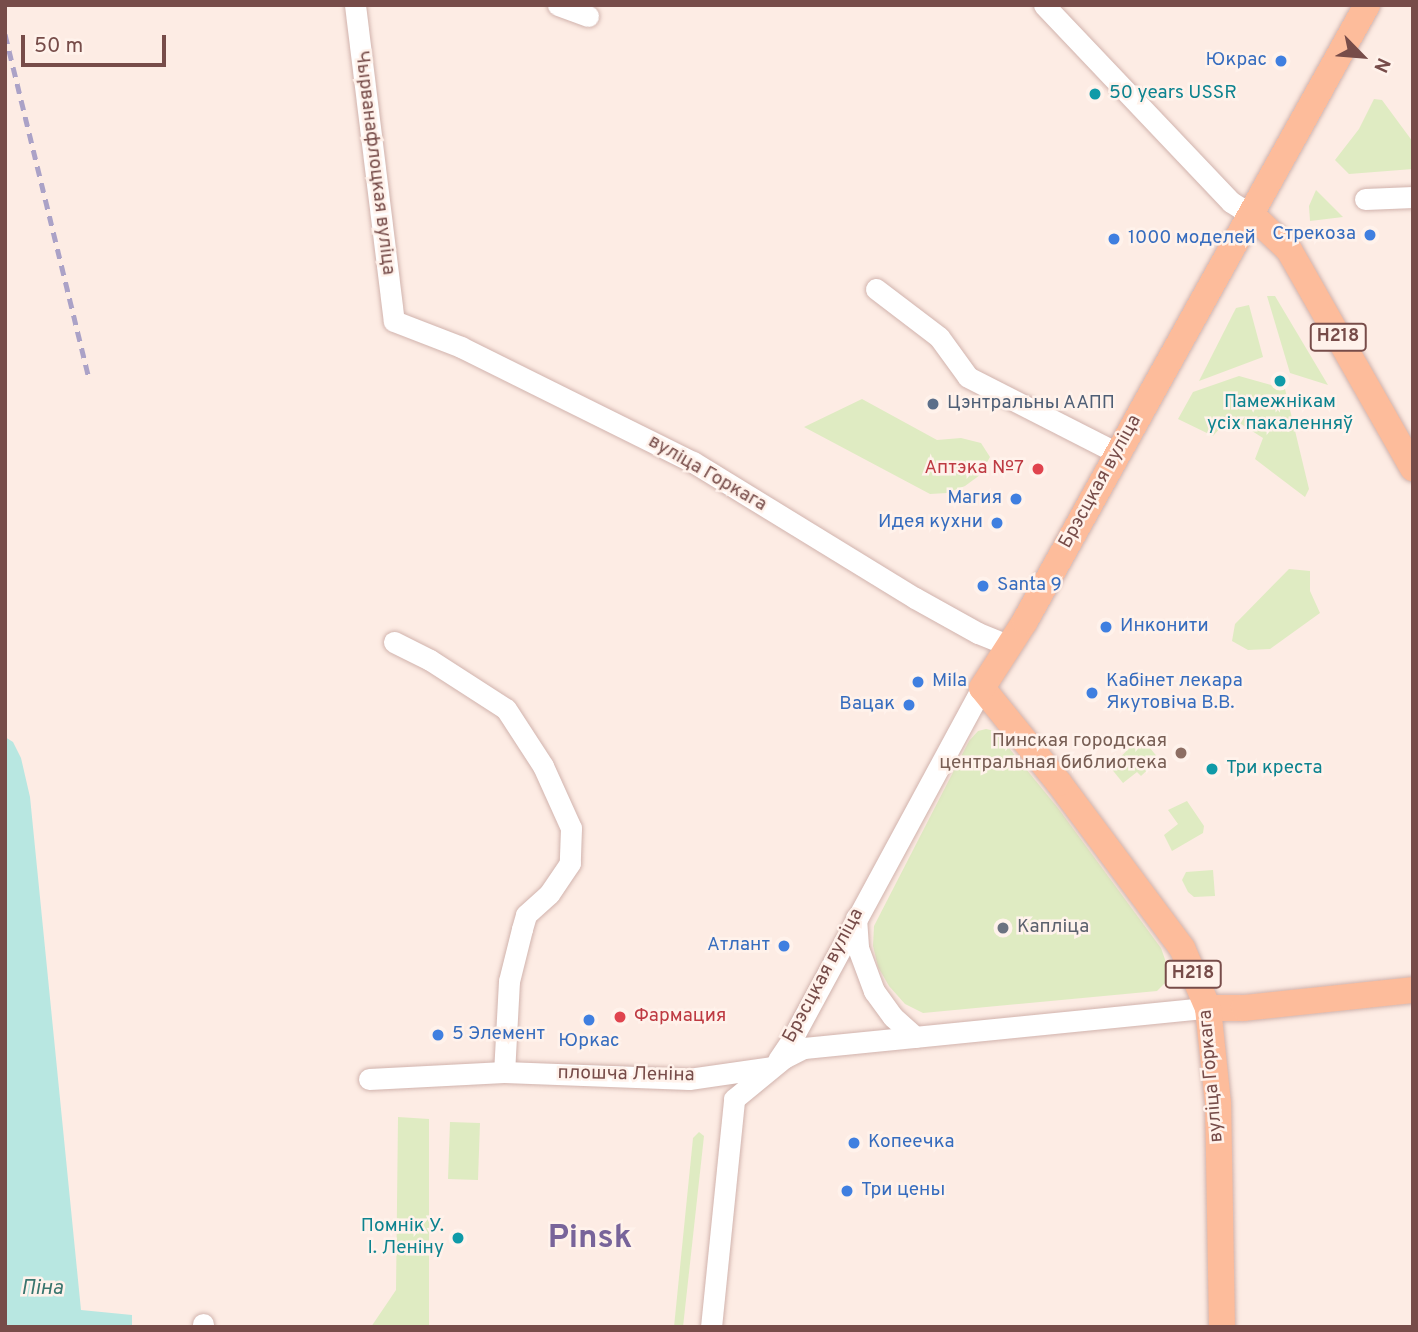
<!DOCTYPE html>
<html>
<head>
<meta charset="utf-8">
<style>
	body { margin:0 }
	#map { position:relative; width:1418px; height:1332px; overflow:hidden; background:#fdece4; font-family:Overpass,sans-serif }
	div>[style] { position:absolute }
	.green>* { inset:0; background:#dfebc2; transform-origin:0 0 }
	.water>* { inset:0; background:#b8e7e1 }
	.ferry>* { height:2px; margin-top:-1px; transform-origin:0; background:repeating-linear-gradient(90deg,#39756e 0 9px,transparent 0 16px) }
	.roads { filter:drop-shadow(0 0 2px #d1b3ad) drop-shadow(0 0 2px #d1b3ad) }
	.minor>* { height:21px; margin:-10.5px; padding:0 10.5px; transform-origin:10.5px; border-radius:10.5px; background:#fff }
	.major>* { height:26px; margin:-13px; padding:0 13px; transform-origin:13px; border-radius:13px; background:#fdbc9b }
	.rail>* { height:5px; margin-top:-2.5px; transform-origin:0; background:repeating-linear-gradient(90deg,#aba2c7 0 10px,transparent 0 17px) }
	.dots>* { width:19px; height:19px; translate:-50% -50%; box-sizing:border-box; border:4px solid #fff2eb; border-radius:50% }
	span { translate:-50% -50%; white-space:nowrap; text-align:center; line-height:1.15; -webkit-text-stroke:5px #fff2eb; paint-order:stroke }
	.shield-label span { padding:2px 5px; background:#fff2eb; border:2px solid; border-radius:5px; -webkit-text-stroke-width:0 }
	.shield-label { font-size:18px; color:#774c49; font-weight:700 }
	.shop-label { font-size:19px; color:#366cbe }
	.right { translate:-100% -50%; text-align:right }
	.left { translate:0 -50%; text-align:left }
	.culture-label { font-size:19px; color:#0d838f }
	.street-label { font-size:19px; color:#774c49 }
	.service-label { font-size:19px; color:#4e5e75 }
	.health-label { font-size:19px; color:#be3a42 }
	.education-label { font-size:19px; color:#785e54 }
	.worship-label { font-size:19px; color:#5b616d }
	.water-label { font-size:21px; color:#39756e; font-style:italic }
	.town-label { font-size:33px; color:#78649a; font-weight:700 }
	.frame { position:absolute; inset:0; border:7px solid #774c49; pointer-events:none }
	.north { position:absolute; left:1327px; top:21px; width:70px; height:70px; -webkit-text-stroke:5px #fff2eb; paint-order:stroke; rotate:115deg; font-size:19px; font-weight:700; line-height:28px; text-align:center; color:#774c49 }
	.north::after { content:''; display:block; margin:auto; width:24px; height:32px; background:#774c49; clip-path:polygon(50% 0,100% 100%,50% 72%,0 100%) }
	.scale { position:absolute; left:21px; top:35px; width:145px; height:32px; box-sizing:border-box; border:4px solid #774c49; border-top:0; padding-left:9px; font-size:21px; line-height:24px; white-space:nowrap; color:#774c49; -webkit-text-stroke:5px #fff2eb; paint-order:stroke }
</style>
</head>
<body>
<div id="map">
	<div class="green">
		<div style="clip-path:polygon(1374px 99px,1382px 100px,1413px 142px,1413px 169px,1349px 174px,1335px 160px,1359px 129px)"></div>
		<div style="clip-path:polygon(1316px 190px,1343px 217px,1310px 221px,1309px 206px)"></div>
		<div style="clip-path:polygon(1267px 296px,1275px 296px,1328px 385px,1290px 373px)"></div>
		<div style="clip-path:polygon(1249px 305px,1263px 357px,1199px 381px,1236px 308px)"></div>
		<div style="clip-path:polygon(1239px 376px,1285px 389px,1309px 489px,1305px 497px,1255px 459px,1263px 438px,1230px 417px,1213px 436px,1178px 419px,1193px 392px)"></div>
		<div style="clip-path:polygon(862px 399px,937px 440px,961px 438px,981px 443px,990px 457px,980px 475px,965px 486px,947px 493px,930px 494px,804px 427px)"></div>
		<div style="clip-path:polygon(1289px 569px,1310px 571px,1310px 591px,1320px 613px,1270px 649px,1248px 650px,1232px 641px,1235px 624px)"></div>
		<div style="clip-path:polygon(986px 729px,995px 731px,1058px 808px,1161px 948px,1168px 968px,1167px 981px,1157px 991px,923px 1013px,905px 1004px,889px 986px,878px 967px,873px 946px,874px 926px,969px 741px,978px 731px)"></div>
		<div style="clip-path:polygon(1141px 737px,1159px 759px,1141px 776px,1137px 772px,1123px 783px,1110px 767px)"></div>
		<div style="clip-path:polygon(1187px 801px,1204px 826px,1203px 833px,1172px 851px,1164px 835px,1178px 824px,1168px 810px)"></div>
		<div style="clip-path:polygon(1213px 870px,1215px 896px,1194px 897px,1188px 892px,1182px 880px,1186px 872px)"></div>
		<div style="clip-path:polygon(398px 1117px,429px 1119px,429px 1327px,371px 1327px,396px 1290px)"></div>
		<div style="left:450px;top:1122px;width:30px;height:57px;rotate:2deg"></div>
		<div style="clip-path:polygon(699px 1132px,704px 1136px,683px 1327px,674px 1327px,693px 1138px)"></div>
	</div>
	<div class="water">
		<div style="clip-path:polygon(5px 737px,13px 742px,21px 758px,30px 797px,81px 1310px,132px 1315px,132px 1327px,5px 1327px)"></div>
	</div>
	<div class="ferry">
		<div style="left:5px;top:1326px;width:2px;rotate:27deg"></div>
	</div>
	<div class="roads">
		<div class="minor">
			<div style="left:355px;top:5px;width:318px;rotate:83deg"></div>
			<div style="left:394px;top:321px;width:72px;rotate:21.2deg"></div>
			<div style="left:461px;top:347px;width:259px;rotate:26.4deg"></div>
			<div style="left:693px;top:462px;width:260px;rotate:31.5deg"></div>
			<div style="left:915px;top:598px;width:72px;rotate:29.1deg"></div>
			<div style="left:978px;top:633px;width:35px;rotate:22deg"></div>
			<div style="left:558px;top:5px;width:32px;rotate:20deg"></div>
			<div style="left:1044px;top:5px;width:272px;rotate:46.5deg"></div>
			<div style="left:1231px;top:202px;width:25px;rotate:32deg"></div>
			<div style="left:1365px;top:199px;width:48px;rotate:-2.4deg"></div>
			<div style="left:876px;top:289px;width:79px;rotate:37.3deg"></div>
			<div style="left:939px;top:337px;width:49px;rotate:54.1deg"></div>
			<div style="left:968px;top:377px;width:167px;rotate:27deg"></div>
			<div style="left:394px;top:642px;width:40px;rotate:26.6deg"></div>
			<div style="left:430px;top:660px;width:90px;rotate:32.8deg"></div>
			<div style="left:506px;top:709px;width:68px;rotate:57deg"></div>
			<div style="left:543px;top:766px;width:68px;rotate:65.7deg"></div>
			<div style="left:571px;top:828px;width:35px;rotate:92deg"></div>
			<div style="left:570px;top:863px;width:37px;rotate:124deg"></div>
			<div style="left:549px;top:894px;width:31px;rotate:138deg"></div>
			<div style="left:526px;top:915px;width:15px;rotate:106deg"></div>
			<div style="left:522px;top:929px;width:54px;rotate:104deg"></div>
			<div style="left:509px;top:981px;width:91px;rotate:93.1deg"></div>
			<div style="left:856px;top:918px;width:30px;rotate:86deg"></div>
			<div style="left:858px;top:948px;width:46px;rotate:69.6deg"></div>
			<div style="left:874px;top:991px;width:32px;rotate:54deg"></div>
			<div style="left:893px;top:1017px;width:30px;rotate:42deg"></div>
			<div style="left:778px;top:1060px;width:25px;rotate:-56deg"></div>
			<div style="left:792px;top:1039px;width:399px;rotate:-61.6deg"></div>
			<div style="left:369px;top:1079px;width:135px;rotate:-3deg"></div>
			<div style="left:504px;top:1072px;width:185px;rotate:2.2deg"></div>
			<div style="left:689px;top:1079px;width:83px;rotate:-8.3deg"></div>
			<div style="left:203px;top:1327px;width:3px;rotate:-90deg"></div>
			<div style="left:711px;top:1327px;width:229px;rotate:-84.2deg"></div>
			<div style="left:734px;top:1099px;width:65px;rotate:-39.4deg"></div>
			<div style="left:784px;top:1058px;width:22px;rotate:-27deg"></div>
			<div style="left:804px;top:1048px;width:406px;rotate:-5.7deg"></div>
		</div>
		<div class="major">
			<div style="left:1252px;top:215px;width:51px;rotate:43.4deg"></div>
			<div style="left:1289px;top:250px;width:251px;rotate:60.4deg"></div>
			<div style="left:1208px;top:1008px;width:36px"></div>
			<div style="left:1244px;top:1008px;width:170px;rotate:-6.1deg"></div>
			<div style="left:1222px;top:1327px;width:224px;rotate:-91deg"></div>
			<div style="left:1218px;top:1103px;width:96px;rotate:-96deg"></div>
			<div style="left:1208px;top:1008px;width:65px;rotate:-113.4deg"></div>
			<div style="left:1182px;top:948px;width:206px;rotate:-126.7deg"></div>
			<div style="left:1059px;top:783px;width:122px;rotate:-129deg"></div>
			<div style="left:982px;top:688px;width:80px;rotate:-57.3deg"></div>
			<div style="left:1025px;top:621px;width:705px;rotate:-60.96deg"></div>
		</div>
	</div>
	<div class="rail">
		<div style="left:5px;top:34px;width:351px;rotate:76.3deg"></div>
	</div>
	<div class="dots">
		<div style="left:1281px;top:61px;background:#3f7fe0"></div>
		<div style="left:1095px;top:94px;background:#0f9aa8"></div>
		<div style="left:1370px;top:235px;background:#3f7fe0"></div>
		<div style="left:1114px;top:239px;background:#3f7fe0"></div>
		<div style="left:1280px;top:381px;background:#0f9aa8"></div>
		<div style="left:933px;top:404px;background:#5c6f8a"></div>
		<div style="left:1038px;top:469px;background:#e0444e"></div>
		<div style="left:1016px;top:499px;background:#3f7fe0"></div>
		<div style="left:997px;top:523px;background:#3f7fe0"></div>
		<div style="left:983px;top:586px;background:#3f7fe0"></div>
		<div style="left:1106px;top:627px;background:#3f7fe0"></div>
		<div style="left:918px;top:682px;background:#3f7fe0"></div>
		<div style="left:1092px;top:693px;background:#3f7fe0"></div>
		<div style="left:909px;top:705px;background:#3f7fe0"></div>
		<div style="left:1181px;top:753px;background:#8d6e63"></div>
		<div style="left:1212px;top:769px;background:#0f9aa8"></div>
		<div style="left:1003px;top:928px;background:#6b7280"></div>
		<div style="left:784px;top:946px;background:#3f7fe0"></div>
		<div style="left:620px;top:1017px;background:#e0444e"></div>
		<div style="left:589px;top:1020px;background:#3f7fe0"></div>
		<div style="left:438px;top:1035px;background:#3f7fe0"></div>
		<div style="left:854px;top:1143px;background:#3f7fe0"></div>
		<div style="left:847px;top:1191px;background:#3f7fe0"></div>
		<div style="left:458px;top:1238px;background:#0f9aa8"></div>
	</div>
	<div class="shield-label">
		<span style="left:1338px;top:337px">Н218</span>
		<span style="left:1193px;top:974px">Н218</span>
	</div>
	<div class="shop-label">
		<span class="right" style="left:1267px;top:61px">Юкрас</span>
		<span class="right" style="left:1356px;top:235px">Стрекоза</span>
		<span class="left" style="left:1128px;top:239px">1000 моделей</span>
		<span class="right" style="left:1002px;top:499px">Магия</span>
		<span class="right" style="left:983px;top:523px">Идея кухни</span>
		<span class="left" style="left:997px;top:586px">Santa 9</span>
		<span class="left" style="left:1120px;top:627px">Инконити</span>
		<span class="left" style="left:932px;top:682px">Mila</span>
		<span class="left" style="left:1106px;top:693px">Кабінет лекара<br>Якутовіча В.В.</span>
		<span class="right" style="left:895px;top:705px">Вацак</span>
		<span class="right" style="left:770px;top:946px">Атлант</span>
		<span class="left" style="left:452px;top:1035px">5 Элемент</span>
		<span style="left:589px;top:1042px">Юркас</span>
		<span class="left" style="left:868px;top:1143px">Копеечка</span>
		<span class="left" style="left:861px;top:1191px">Три цены</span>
	</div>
	<div class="culture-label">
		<span class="left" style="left:1109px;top:94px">50 years USSR</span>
		<span style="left:1280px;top:414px">Памежнікам<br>усіх пакаленняў</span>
		<span class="left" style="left:1226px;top:769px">Три креста</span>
		<span class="right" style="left:444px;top:1238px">Помнік У.<br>І. Леніну</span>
	</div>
	<div class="street-label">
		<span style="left:374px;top:163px;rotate:83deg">Чырванафлоцкая вуліца</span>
		<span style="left:707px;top:474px;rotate:30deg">вуліца Горкага</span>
		<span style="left:1101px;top:482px;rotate:-61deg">Брэсцкая вуліца</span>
		<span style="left:824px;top:976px;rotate:-62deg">Брэсцкая вуліца</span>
		<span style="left:626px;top:1075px;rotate:1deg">плошча Леніна</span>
		<span style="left:1212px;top:1076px;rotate:-95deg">вуліца Горкага</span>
	</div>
	<div class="service-label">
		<span class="left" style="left:947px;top:404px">Цэнтральны ААПП</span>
	</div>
	<div class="health-label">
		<span class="right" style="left:1024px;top:469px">Аптэка №7</span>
		<span class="left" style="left:634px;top:1017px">Фармация</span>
	</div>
	<div class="education-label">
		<span class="right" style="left:1167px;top:753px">Пинская городская<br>центральная библиотека</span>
	</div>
	<div class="worship-label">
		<span class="left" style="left:1017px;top:928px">Капліца</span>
	</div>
	<div class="water-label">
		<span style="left:42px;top:1289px">Піна</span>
	</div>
	<div class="town-label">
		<span style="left:590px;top:1240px">Pinsk</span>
	</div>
	<div class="frame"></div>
	<div class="north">N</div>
	<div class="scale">50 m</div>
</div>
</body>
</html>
